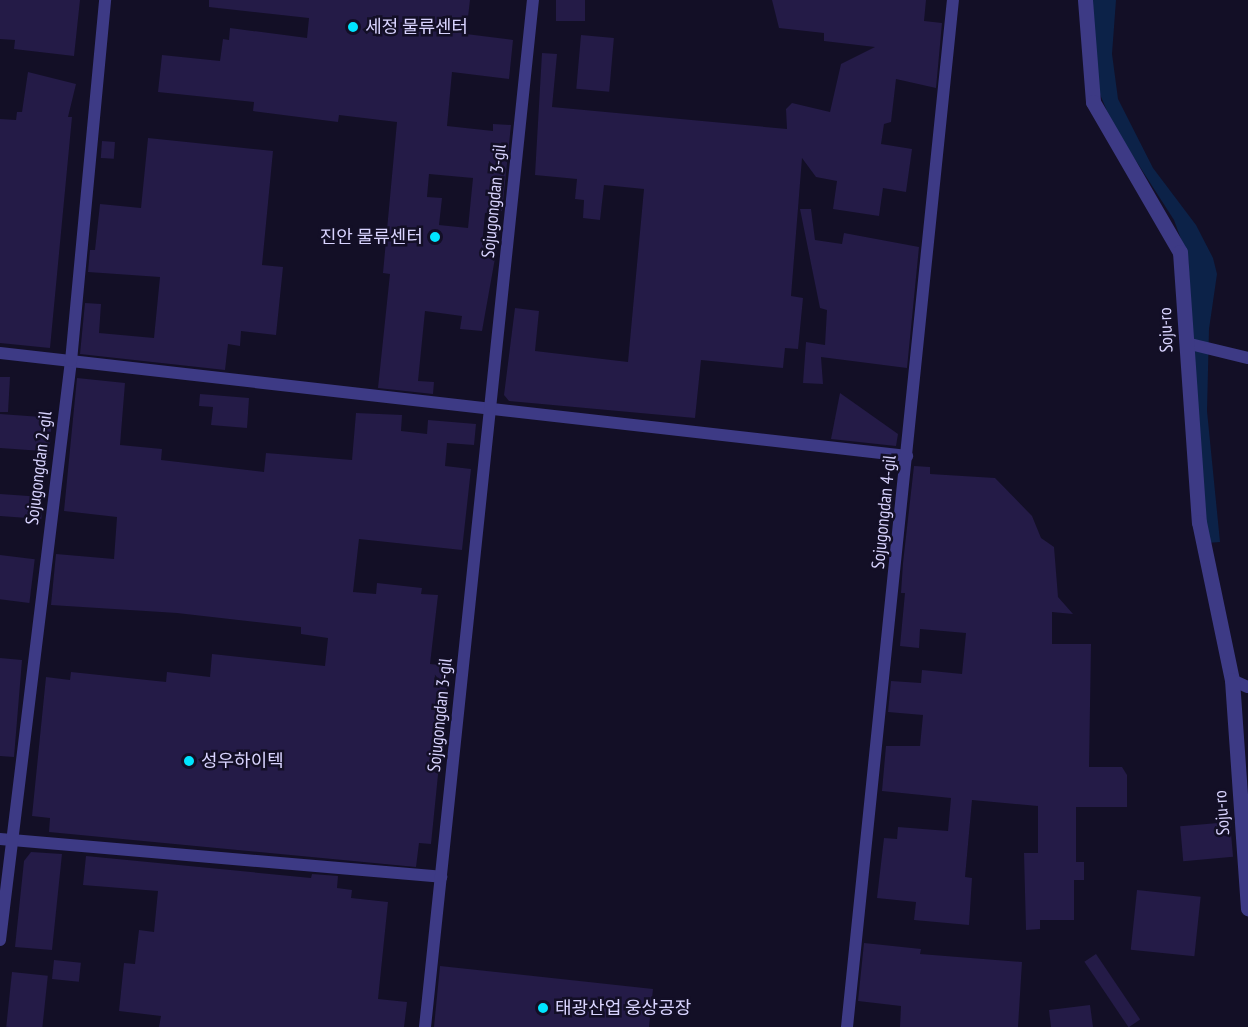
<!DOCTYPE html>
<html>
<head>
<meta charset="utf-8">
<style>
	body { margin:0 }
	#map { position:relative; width:1248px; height:1027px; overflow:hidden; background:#130f26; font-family:"PT Sans Narrow","Noto Sans KR",sans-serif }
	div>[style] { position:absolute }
	.water>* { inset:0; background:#0c2248 }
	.building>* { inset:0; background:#241b47; transform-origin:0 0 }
	.minor>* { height:12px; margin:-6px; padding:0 6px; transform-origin:6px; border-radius:6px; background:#3d3a85 }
	.tertiary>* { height:15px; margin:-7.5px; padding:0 7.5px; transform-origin:7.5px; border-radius:7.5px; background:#3d3a85 }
	.dots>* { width:16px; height:16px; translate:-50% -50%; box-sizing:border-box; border:3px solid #130f26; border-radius:50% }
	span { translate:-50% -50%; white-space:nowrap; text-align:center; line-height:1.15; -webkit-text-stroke:5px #130f26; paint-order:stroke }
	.poi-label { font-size:18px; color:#d9d4ff }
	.left { translate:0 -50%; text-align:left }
	.right { translate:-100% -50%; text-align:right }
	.street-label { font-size:18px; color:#d9d4ff }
</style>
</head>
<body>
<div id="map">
	<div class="water">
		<div style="clip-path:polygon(1091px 0,1116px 0,1112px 54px,1118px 99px,1153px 168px,1196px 225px,1213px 258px,1217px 274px,1209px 329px,1207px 411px,1220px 542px,1206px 543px,1188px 258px,1174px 220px,1113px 125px,1096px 85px)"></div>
	</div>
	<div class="building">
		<div style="clip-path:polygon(0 0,80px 0,74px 56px,14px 49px,15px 40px,0 39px)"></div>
		<div style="clip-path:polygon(evenodd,209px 0,470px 0,466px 34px,513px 40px,509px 79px,452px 72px,447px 126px,493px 131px,493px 124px,511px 125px,502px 211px,485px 213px,482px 245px,497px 247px,482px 331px,460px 329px,462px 316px,425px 311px,418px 381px,434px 382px,433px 394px,378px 388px,390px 274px,383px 273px,397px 122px,339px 115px,338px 122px,253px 111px,254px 102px,158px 92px,162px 55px,220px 61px,223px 39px,229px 40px,230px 28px,307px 38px,309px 18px,209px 7px,209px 0,429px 174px,473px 178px,468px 228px,439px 225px,442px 198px,427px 197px,429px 174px)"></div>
		<div style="left:556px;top:0;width:29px;height:21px"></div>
		<div style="clip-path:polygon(772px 0,926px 0,924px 21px,942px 23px,936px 88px,896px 79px,891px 122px,884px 124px,881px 144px,912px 149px,906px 192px,883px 188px,879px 216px,833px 209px,837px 181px,816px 177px,802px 158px,791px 296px,803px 298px,798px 349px,785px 348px,783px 368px,701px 360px,695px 418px,509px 401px,504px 395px,515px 308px,539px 311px,535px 351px,628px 362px,644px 189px,604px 185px,600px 220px,583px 218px,584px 200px,575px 199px,577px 179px,535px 175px,542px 53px,557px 54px,552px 107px,787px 129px,786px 109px,792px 103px,830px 112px,841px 64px,875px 47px,824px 41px,824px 33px,779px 28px)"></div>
		<div style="left:581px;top:35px;width:33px;height:54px;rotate:5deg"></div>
		<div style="clip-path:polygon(28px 72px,76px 84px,68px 117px,72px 117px,50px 348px,0 343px,0 119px,16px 120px,17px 112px,22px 112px)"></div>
		<div style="clip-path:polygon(148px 138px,273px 151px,262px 265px,283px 267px,276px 335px,241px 331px,240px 346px,228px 344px,225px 370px,80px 354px,85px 303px,101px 304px,99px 333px,154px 338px,160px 277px,88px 272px,90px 250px,95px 250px,100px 204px,141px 208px)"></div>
		<div style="left:102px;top:141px;width:13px;height:17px;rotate:4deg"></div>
		<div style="clip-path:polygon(800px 209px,811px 209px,815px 240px,842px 244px,844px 233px,919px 247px,907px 368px,821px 357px,823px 384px,803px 383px,806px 342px,825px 345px,827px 310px,820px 308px)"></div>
		<div style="clip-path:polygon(0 377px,10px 377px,8px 412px,0 412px)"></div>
		<div style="clip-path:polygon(77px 378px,125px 383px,120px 445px,162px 449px,161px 460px,264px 472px,266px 453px,352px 460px,356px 413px,402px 415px,401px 431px,427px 434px,428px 420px,476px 424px,474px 445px,447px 443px,445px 466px,471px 469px,462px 550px,359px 539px,353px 592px,376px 594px,377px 583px,422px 588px,421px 594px,438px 595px,430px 664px,449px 666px,431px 844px,419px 843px,416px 867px,49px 832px,50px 818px,32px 816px,46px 677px,70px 680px,71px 672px,166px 682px,167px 672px,210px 677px,212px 654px,325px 666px,328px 638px,301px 634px,301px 627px,177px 613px,51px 605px,56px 554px,114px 559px,117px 517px,64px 511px)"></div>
		<div style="clip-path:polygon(840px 393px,898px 434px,896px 446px,831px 439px)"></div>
		<div style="clip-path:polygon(200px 394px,249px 398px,247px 428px,211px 425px,213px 407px,199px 406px)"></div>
		<div style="left:0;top:414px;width:52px;height:34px;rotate:4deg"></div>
		<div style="clip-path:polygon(914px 466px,930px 467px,930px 474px,995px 478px,1032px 516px,1041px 538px,1054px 547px,1058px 597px,1073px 614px,1052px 612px,1052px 644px,1091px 644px,1089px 767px,1122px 767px,1127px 775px,1127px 807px,1076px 807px,1076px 862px,1084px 862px,1084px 880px,1074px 880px,1074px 920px,1040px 920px,1040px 929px,1026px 930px,1024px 853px,1038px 853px,1038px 806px,972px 800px,965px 877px,972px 878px,969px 925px,914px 920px,916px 902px,877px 898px,884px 838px,897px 839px,898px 827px,948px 831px,951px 798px,882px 791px,886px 746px,920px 746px,923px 715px,888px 712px,891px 681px,921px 683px,922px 670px,962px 674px,966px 633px,920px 629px,919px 648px,900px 646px,905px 593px,901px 593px,903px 563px)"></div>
		<div style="left:0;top:494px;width:43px;height:22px;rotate:4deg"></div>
		<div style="left:0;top:555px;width:35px;height:44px;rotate:7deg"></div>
		<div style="clip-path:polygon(0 658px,22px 660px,14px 757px,0 756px)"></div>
		<div style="left:1230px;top:822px;width:35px;height:50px;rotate:85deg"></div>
		<div style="clip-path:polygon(31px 852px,62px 854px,52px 950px,15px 947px,24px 861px)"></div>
		<div style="clip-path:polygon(86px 856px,311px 878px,312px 874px,338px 876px,337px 888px,352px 890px,351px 898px,388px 902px,378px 999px,407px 1002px,404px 1027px,159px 1027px,161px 1016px,119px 1011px,124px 963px,135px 964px,139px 930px,154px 932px,158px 891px,83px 885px)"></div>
		<div style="left:1137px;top:890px;width:64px;height:60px;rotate:6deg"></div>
		<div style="clip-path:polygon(864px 943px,921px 949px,920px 954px,1022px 962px,1018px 1027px,900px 1027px,901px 1006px,858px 1001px)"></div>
		<div style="left:1096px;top:954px;width:79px;height:14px;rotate:56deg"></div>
		<div style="left:54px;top:960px;width:27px;height:19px;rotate:6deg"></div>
		<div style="clip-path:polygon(440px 966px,653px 989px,649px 1027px,434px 1027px)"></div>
		<div style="left:12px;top:972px;width:36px;height:55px;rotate:6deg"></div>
		<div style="clip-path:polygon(1090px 1005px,1093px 1027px,1051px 1027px,1049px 1010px)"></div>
	</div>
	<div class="minor">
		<div style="left:1186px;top:343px;width:64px;rotate:13.6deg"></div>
		<div style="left:0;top:353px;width:913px;rotate:6.48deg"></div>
		<div style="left:1232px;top:680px;width:17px;rotate:24deg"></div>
		<div style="left:0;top:839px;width:443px;rotate:4.9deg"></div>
		<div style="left:0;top:940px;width:583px;rotate:-83.01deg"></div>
		<div style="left:71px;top:361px;width:363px;rotate:-84.6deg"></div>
		<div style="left:425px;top:1027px;width:1033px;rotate:-84deg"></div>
		<div style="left:847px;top:1027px;width:1032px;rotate:-84.11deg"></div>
	</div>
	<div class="tertiary">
		<div style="left:1085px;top:0;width:102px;rotate:85.5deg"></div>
		<div style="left:1093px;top:102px;width:173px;rotate:59.9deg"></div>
		<div style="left:1180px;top:252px;width:271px;rotate:86deg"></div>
		<div style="left:1199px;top:522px;width:161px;rotate:78.2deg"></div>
		<div style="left:1232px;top:680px;width:229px;rotate:86deg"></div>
	</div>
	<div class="dots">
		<div style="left:353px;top:27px;background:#00e5ff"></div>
		<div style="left:435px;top:237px;background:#00e5ff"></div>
		<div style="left:189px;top:761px;background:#00e5ff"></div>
		<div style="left:543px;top:1008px;background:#00e5ff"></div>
	</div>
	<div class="poi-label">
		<span class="left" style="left:365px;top:27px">세정 물류센터</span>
		<span class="right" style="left:423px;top:237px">진안 물류센터</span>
		<span class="left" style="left:201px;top:761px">성우하이텍</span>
		<span class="left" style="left:555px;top:1008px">태광산업 웅상공장</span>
	</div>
	<div class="street-label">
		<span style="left:494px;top:201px;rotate:-84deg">Sojugongdan 3-gil</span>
		<span style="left:1166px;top:330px;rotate:-92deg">Soju-ro</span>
		<span style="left:39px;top:468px;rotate:-83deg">Sojugongdan 2-gil</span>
		<span style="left:884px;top:512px;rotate:-84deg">Sojugongdan 4-gil</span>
		<span style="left:440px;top:715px;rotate:-84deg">Sojugongdan 3-gil</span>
		<span style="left:1222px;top:813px;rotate:-94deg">Soju-ro</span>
	</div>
</div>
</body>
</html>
